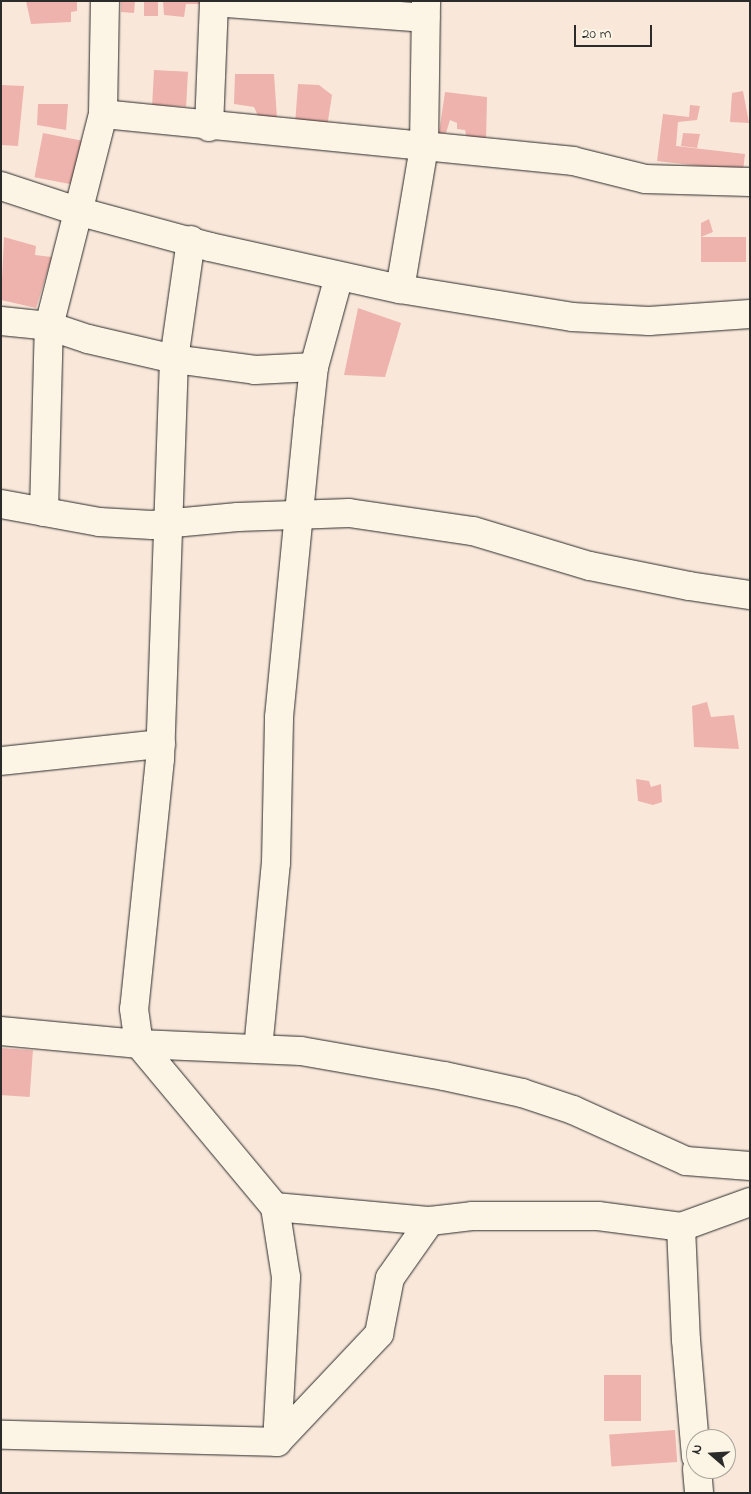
<!DOCTYPE html>
<html>
<head>
<meta charset="utf-8">
<style>
	body { margin:0 }
	#map { position:relative; width:751px; height:1494px; overflow:hidden; background:#f9e8da; font-family:"Indie Flower",sans-serif }
	div>[style] { position:absolute }
	.building>* { inset:0; background:#eeb3ac; transform-origin:0 0 }
	.roads { filter:drop-shadow(0 0 1px #2b2b2b) drop-shadow(0 0 1px #2b2b2b) }
	.minor>* { height:28px; margin:-14px; padding:0 14px; transform-origin:14px; border-radius:14px; background:#fcf5e5 }
	span { translate:-50% -50%; white-space:nowrap; text-align:center; line-height:1.15; -webkit-text-stroke:4.5px #fcf5e5; paint-order:stroke }
	.frame { position:absolute; inset:0; border:2px solid #2b2b2b; pointer-events:none }
	.north { position:absolute; left:686px; top:1429px; width:50px; height:50px; box-sizing:border-box; background:#fcf5e5; border:1px solid #a8a49b; border-radius:50%; rotate:289deg; font-size:14px; font-weight:700; line-height:20px; text-align:center; color:#2b2b2b }
	.north::after { content:''; display:block; margin:auto; width:18px; height:22px; background:#2b2b2b; clip-path:polygon(50% 0,100% 100%,50% 72%,0 100%) }
	.scale { position:absolute; left:574px; top:25px; width:78px; height:22px; box-sizing:border-box; border:2px solid #2b2b2b; border-top:0; padding-left:6px; font-size:15px; line-height:18px; white-space:nowrap; color:#2b2b2b; -webkit-text-stroke:4px #fcf5e5; paint-order:stroke }
</style>
</head>
<body>
<div id="map">
	<div class="building">
		<div style="clip-path:polygon(26px 1px,77px 1px,77px 11px,71px 12px,71px 22px,31px 24px)"></div>
		<div style="clip-path:polygon(121px 1px,135px 1px,134px 13px,121px 12px)"></div>
		<div style="left:144px;top:1px;width:14px;height:15px"></div>
		<div style="clip-path:polygon(163px 1px,201px 1px,201px 4px,186px 4px,184px 17px,164px 15px)"></div>
		<div style="left:154px;top:70px;width:34px;height:35px;rotate:3deg"></div>
		<div style="clip-path:polygon(235px 74px,274px 74px,277px 118px,258px 116px,254px 107px,234px 104px)"></div>
		<div style="clip-path:polygon(298px 84px,319px 85px,332px 95px,327px 127px,295px 125px)"></div>
		<div style="clip-path:polygon(1px 85px,24px 86px,18px 146px,1px 145px)"></div>
		<div style="clip-path:polygon(743px 91px,749px 123px,730px 122px,732px 93px)"></div>
		<div style="clip-path:polygon(445px 92px,487px 97px,486px 145px,468px 145px,465px 130px,457px 129px,457px 123px,450px 120px,446px 133px,439px 133px)"></div>
		<div style="clip-path:polygon(38px 104px,68px 104px,66px 130px,37px 125px)"></div>
		<div style="clip-path:polygon(690px 105px,700px 106px,697px 120px,678px 122px,676px 146px,745px 154px,743px 171px,657px 161px,663px 114px,689px 117px)"></div>
		<div style="left:43px;top:133px;width:44px;height:45px;rotate:11deg"></div>
		<div style="clip-path:polygon(683px 133px,700px 134px,697px 148px,681px 146px)"></div>
		<div style="clip-path:polygon(709px 219px,713px 232px,701px 237px,701px 223px)"></div>
		<div style="clip-path:polygon(4px 237px,36px 246px,35px 255px,52px 257px,36px 308px,1px 300px)"></div>
		<div style="left:701px;top:237px;width:45px;height:25px"></div>
		<div style="clip-path:polygon(358px 308px,401px 323px,385px 377px,344px 375px)"></div>
		<div style="clip-path:polygon(707px 702px,711px 717px,734px 715px,739px 749px,694px 747px,692px 706px)"></div>
		<div style="clip-path:polygon(636px 779px,649px 781px,651px 787px,661px 784px,662px 802px,653px 805px,638px 801px)"></div>
		<div style="left:1px;top:1048px;width:32px;height:47px;rotate:4deg"></div>
		<div style="left:604px;top:1375px;width:37px;height:46px"></div>
		<div style="left:675px;top:1430px;width:32px;height:66px;rotate:86deg"></div>
	</div>
	<div class="roads">
		<div class="minor">
			<div style="left:214px;top:2px;width:212px;rotate:4.3deg"></div>
			<div style="left:103px;top:114px;width:472px;rotate:5.7deg"></div>
			<div style="left:573px;top:161px;width:74px;rotate:14deg"></div>
			<div style="left:645px;top:179px;width:105px;rotate:1.6deg"></div>
			<div style="left:209px;top:127px;width:126px;rotate:-87.7deg"></div>
			<div style="left:1px;top:186px;width:80px;rotate:18.2deg"></div>
			<div style="left:77px;top:211px;width:138px;rotate:15.1deg"></div>
			<div style="left:210px;top:247px;width:195px;rotate:12.5deg"></div>
			<div style="left:400px;top:289px;width:174px;rotate:9.2deg"></div>
			<div style="left:572px;top:317px;width:77px;rotate:3deg"></div>
			<div style="left:649px;top:321px;width:101px;rotate:-4deg"></div>
			<div style="left:191px;top:240px;width:120px;rotate:98.1deg"></div>
			<div style="left:174px;top:359px;width:400px;rotate:92deg"></div>
			<div style="left:160px;top:759px;width:251px;rotate:95.9deg"></div>
			<div style="left:134px;top:1009px;width:35px;rotate:82deg"></div>
			<div style="left:139px;top:1044px;width:162px;rotate:2.5deg"></div>
			<div style="left:301px;top:1051px;width:145px;rotate:9.9deg"></div>
			<div style="left:444px;top:1076px;width:80px;rotate:12.3deg"></div>
			<div style="left:522px;top:1093px;width:54px;rotate:18.4deg"></div>
			<div style="left:573px;top:1110px;width:124px;rotate:24.3deg"></div>
			<div style="left:686px;top:1161px;width:64px;rotate:4.5deg"></div>
			<div style="left:400px;top:289px;width:144px;rotate:-80.4deg"></div>
			<div style="left:424px;top:147px;width:146px;rotate:-89.2deg"></div>
			<div style="left:1px;top:321px;width:48px;rotate:5.9deg"></div>
			<div style="left:49px;top:326px;width:41px;rotate:18.4deg"></div>
			<div style="left:88px;top:339px;width:88px;rotate:13.1deg"></div>
			<div style="left:174px;top:359px;width:82px;rotate:7.7deg"></div>
			<div style="left:255px;top:370px;width:59px;rotate:-2.9deg"></div>
			<div style="left:1px;top:504px;width:100px;rotate:10.4deg"></div>
			<div style="left:99px;top:522px;width:53px;rotate:3.2deg"></div>
			<div style="left:152px;top:525px;width:86px;rotate:-5.3deg"></div>
			<div style="left:238px;top:517px;width:111px;rotate:-2.1deg"></div>
			<div style="left:349px;top:513px;width:125px;rotate:8.3deg"></div>
			<div style="left:473px;top:531px;width:122px;rotate:16.7deg"></div>
			<div style="left:590px;top:566px;width:101px;rotate:11.4deg"></div>
			<div style="left:689px;top:586px;width:62px;rotate:8.4deg"></div>
			<div style="left:44px;top:512px;width:186px;rotate:-88.5deg"></div>
			<div style="left:49px;top:326px;width:219px;rotate:-75.7deg"></div>
			<div style="left:103px;top:114px;width:113px;rotate:-89deg"></div>
			<div style="left:1px;top:761px;width:161px;rotate:-6.1deg"></div>
			<div style="left:1px;top:1031px;width:139px;rotate:5.4deg"></div>
			<div style="left:139px;top:1044px;width:212px;rotate:50.2deg"></div>
			<div style="left:275px;top:1207px;width:71px;rotate:81.1deg"></div>
			<div style="left:286px;top:1277px;width:165px;rotate:93.1deg"></div>
			<div style="left:277px;top:1442px;width:276px;rotate:-178.5deg"></div>
			<div style="left:258px;top:1049px;width:187px;rotate:-84.5deg"></div>
			<div style="left:276px;top:863px;width:146px;rotate:-88.8deg"></div>
			<div style="left:279px;top:717px;width:297px;rotate:-84.4deg"></div>
			<div style="left:308px;top:421px;width:54px;rotate:-83.7deg"></div>
			<div style="left:314px;top:367px;width:94px;rotate:-74.6deg"></div>
			<div style="left:275px;top:1207px;width:156px;rotate:5.2deg"></div>
			<div style="left:681px;top:1227px;width:113px;rotate:87.5deg"></div>
			<div style="left:686px;top:1340px;width:117px;rotate:85.1deg"></div>
			<div style="left:277px;top:1442px;width:149px;rotate:-46.6deg"></div>
			<div style="left:379px;top:1334px;width:57px;rotate:-78.9deg"></div>
			<div style="left:390px;top:1278px;width:70px;rotate:-54.9deg"></div>
			<div style="left:430px;top:1221px;width:42px;rotate:-6.8deg"></div>
			<div style="left:472px;top:1216px;width:126px"></div>
			<div style="left:598px;top:1216px;width:84px;rotate:7.5deg"></div>
			<div style="left:681px;top:1227px;width:73px;rotate:-19.9deg"></div>
			<div style="left:697px;top:1469px;width:23px;rotate:85deg"></div>
		</div>
	</div>
	<div class="frame"></div>
	<div class="north">N</div>
	<div class="scale">20 m</div>
</div>
</body>
</html>
